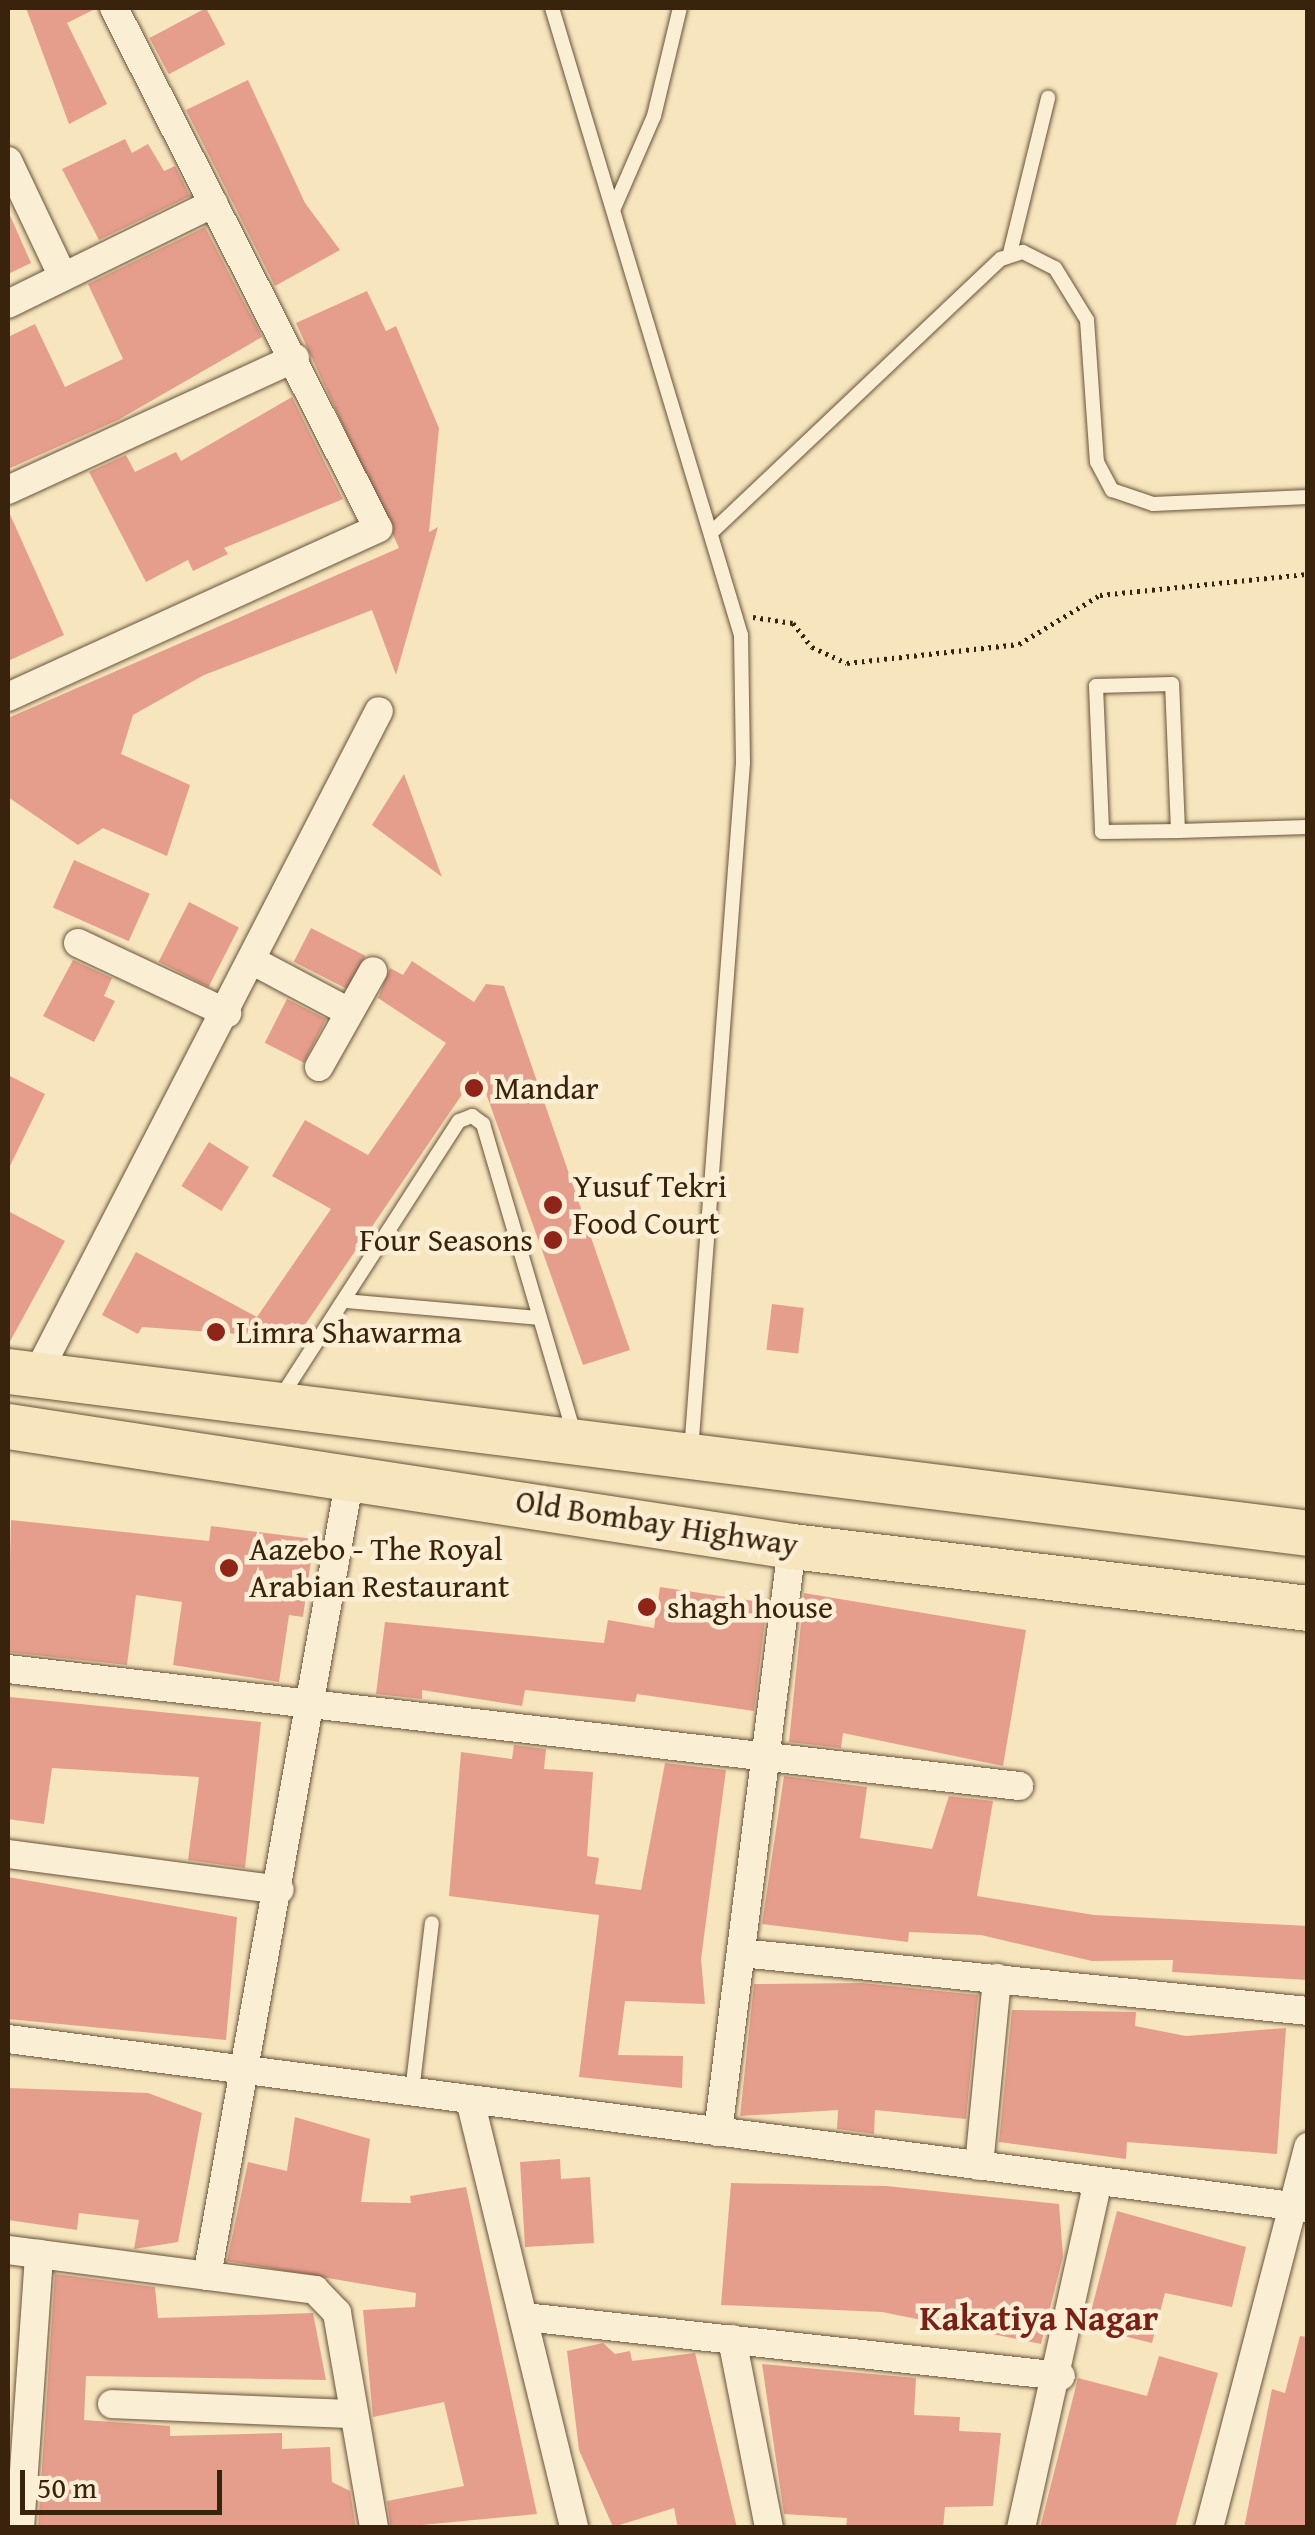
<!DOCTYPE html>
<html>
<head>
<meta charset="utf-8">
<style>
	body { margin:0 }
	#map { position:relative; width:1315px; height:2535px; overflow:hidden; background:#f7e5be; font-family:"Gentium Book Plus",serif }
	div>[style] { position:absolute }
	.building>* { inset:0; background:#e69e8c; transform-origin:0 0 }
	.path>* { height:5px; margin-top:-2.5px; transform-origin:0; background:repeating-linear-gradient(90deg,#3a230d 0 2.5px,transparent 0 7.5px) }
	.roads { filter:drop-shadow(0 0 2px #695439) drop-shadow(0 0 2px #695439) }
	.lane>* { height:14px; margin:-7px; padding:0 7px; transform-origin:7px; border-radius:7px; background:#faeed5 }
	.street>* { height:28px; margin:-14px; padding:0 14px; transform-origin:14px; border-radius:14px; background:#faeed5 }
	.primary>* { height:45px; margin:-22.5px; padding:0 22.5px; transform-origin:22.5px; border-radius:22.5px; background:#f7e5be }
	.dots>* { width:28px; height:28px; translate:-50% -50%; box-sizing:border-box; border:5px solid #faeed5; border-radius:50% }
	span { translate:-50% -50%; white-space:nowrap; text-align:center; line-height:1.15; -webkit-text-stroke:9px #faeed5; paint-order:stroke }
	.poi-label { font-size:32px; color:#3a230d }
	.left { translate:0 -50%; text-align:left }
	.right { translate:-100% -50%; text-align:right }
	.street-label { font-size:32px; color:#3a230d }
	.neighbourhood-label { font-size:35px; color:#7a1f14; font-weight:700 }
	.frame { position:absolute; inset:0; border:10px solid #3a230d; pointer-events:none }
	.scale { position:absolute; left:20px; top:2470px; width:202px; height:45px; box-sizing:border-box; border:5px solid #3a230d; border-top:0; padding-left:12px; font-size:30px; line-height:35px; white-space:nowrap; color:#3a230d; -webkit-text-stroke:8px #faeed5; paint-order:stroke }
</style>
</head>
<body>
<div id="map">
	<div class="building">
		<div style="clip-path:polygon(26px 8px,97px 8px,67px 23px,107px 104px,69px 124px)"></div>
		<div style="left:206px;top:8px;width:41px;height:64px;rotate:62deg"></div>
		<div style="clip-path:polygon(248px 80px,305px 203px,340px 250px,275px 286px,186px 110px)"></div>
		<div style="clip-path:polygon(125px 139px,132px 153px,148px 144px,164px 171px,175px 166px,190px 196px,99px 240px,62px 169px)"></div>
		<div style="clip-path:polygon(8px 211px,31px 263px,8px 274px)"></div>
		<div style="clip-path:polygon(205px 227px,262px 337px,118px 420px,8px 469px,8px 337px,35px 324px,65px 387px,123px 359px,88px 284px)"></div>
		<div style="clip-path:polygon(367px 291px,386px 331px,396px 326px,439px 428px,429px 532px,438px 527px,396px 675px,372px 610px,204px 675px,133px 715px,121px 754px,190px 785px,167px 856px,103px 828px,78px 845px,8px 797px,8px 718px,399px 548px,296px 323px)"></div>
		<div style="clip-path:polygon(292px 397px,343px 499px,224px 548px,228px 554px,193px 571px,188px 560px,146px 582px,89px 472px,126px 455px,135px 472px,176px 452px,181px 461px)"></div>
		<div style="clip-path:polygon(8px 510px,64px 635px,8px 661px)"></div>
		<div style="clip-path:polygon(404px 774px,442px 877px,372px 825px)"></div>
		<div style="left:74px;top:860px;width:83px;height:52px;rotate:24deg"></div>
		<div style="left:189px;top:902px;width:56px;height:67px;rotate:27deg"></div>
		<div style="left:311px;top:928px;width:61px;height:38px;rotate:27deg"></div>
		<div style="clip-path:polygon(73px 960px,112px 978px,104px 996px,115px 1001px,94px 1042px,43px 1016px)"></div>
		<div style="clip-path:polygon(412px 961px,474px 1002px,486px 984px,504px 986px,630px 1350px,583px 1365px,478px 1071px,296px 1338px,142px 1327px,138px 1334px,102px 1315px,136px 1252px,257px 1317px,331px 1209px,272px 1176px,305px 1120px,368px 1155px,446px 1043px,378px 998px,390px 968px,403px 975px)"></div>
		<div style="left:287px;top:999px;width:44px;height:49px;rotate:27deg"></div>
		<div style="clip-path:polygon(8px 1075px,45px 1094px,8px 1170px)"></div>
		<div style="left:209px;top:1142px;width:47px;height:52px;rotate:32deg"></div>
		<div style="clip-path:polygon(8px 1211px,65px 1241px,8px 1345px)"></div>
		<div style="left:772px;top:1304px;width:32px;height:46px;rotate:7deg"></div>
		<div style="clip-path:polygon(11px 1520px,209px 1541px,211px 1526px,314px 1539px,303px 1617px,289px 1615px,279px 1682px,173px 1665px,182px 1602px,136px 1595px,127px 1665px,8px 1652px)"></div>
		<div style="clip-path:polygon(660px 1587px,767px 1603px,754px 1711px,637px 1694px,635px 1702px,525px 1690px,522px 1706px,422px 1690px,422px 1699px,376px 1694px,385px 1622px,604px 1643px,608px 1620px,654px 1628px)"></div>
		<div style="clip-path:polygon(804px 1593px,1026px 1630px,1003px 1766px,843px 1733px,841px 1748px,789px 1742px)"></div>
		<div style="clip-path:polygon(10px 1697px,261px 1722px,245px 1868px,188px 1860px,199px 1777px,52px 1768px,44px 1824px,8px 1819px)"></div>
		<div style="clip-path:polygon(514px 1745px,546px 1749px,544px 1769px,593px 1772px,587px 1856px,599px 1858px,595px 1884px,641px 1890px,665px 1763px,726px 1770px,701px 1959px,705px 2004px,625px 2001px,618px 2055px,683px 2056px,682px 2088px,579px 2077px,599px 1915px,449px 1896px,461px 1752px,512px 1759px)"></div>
		<div style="clip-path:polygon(784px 1776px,867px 1787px,860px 1838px,932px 1849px,949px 1796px,993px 1801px,977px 1896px,1094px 1915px,1308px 1926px,1308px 1980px,1172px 1972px,1173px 1960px,1092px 1961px,981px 1935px,909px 1932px,908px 1942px,762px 1924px)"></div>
		<div style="clip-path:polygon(8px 1877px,237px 1917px,226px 2040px,8px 2019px)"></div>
		<div style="clip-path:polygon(862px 1983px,978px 1995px,966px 2119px,875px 2110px,874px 2134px,837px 2129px,838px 2110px,740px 2116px,754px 1984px)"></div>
		<div style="clip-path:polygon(1012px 2010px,1136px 2012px,1135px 2026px,1186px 2036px,1286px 2028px,1277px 2154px,1127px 2142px,1126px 2159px,999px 2142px)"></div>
		<div style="clip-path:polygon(8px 2088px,148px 2093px,202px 2113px,178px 2242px,134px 2249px,139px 2220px,79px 2213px,77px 2230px,8px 2220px)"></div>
		<div style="clip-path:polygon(295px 2117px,370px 2139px,361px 2202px,411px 2203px,410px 2196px,466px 2187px,537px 2514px,391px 2528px,387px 2501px,464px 2486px,444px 2402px,373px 2417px,363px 2310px,415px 2307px,416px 2293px,227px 2261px,248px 2162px,287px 2171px)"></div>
		<div style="clip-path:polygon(560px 2159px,561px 2179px,590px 2177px,594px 2243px,525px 2247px,520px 2162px)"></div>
		<div style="clip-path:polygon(731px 2183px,886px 2186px,1059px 2204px,1063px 2256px,1041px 2344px,882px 2312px,721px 2305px)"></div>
		<div style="clip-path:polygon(1117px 2211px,1246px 2247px,1232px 2307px,1165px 2293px,1152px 2343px,1087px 2327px)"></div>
		<div style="clip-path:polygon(55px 2274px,155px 2287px,158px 2318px,313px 2313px,326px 2380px,86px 2376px,84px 2420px,170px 2426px,170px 2436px,282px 2433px,282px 2449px,330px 2447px,332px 2482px,350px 2491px,356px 2528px,38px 2528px)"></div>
		<div style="clip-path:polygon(1300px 2336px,1308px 2337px,1308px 2528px,1244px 2528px,1272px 2389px,1285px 2393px)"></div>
		<div style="clip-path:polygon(603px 2343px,615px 2354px,630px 2351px,632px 2361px,695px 2353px,737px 2528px,678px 2528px,674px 2508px,613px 2527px,579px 2450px,567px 2351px)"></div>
		<div style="clip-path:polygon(1159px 2356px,1218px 2373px,1175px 2528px,1040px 2528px,1078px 2378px,1147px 2396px)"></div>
		<div style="clip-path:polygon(762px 2364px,916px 2378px,914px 2415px,960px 2417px,959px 2431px,1001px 2433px,993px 2506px,945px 2507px,943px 2528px,846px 2528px,847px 2518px,784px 2514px)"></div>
	</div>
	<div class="path">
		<div style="left:753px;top:617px;width:40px;rotate:8.5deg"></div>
		<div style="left:793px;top:623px;width:31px;rotate:52deg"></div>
		<div style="left:812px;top:647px;width:38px;rotate:25deg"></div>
		<div style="left:847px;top:663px;width:173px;rotate:-6.3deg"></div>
		<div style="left:1019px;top:644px;width:95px;rotate:-31.2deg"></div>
		<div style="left:1100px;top:595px;width:209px;rotate:-5.8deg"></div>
	</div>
	<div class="roads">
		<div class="lane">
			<div style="left:552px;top:8px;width:655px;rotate:73.23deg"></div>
			<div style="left:741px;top:635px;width:128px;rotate:89.1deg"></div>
			<div style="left:743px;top:763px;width:690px;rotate:94.32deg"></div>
			<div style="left:614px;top:208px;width:100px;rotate:-66.5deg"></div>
			<div style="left:654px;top:116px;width:111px;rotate:-76.5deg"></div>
			<div style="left:1010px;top:253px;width:160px;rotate:-76.2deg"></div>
			<div style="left:714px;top:530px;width:395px;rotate:-43.4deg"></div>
			<div style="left:1001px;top:259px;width:23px;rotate:-18deg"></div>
			<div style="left:1023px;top:252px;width:36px;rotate:27deg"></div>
			<div style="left:1055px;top:268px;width:61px;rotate:58.4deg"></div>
			<div style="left:1087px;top:320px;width:142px;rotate:86deg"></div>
			<div style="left:1097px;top:462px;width:32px;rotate:62deg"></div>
			<div style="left:1112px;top:490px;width:43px;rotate:18.9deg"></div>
			<div style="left:1153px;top:504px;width:155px;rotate:-2.6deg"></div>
			<div style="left:1178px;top:831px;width:147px;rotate:-92.3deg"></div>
			<div style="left:1172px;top:684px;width:76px;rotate:178.5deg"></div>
			<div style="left:1096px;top:686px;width:146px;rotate:87.6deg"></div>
			<div style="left:1102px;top:832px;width:76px;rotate:-0.8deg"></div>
			<div style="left:1178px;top:831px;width:130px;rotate:-1.8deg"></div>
			<div style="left:345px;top:1301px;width:195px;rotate:5deg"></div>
			<div style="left:281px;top:1397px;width:328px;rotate:-57.2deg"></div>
			<div style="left:459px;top:1121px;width:14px;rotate:-21deg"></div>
			<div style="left:472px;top:1116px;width:14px;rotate:36deg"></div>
			<div style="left:483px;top:1124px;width:322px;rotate:73.6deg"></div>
			<div style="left:412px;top:2092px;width:170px;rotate:-83.3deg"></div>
		</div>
		<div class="street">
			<div style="left:8px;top:161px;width:128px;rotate:64.6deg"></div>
			<div style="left:8px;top:304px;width:229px;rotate:-26.1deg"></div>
			<div style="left:8px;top:490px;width:316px;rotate:-24.7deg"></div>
			<div style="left:8px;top:697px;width:407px;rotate:-24.5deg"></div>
			<div style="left:378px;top:528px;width:583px;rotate:-116.92deg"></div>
			<div style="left:78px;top:943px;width:165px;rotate:25.2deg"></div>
			<div style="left:253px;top:961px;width:109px;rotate:28deg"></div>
			<div style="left:319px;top:1067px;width:110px;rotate:-60.6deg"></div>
			<div style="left:36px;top:1376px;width:748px;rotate:-62.72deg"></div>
			<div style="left:8px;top:1669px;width:1018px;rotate:6.6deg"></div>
			<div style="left:8px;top:1854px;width:274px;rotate:7.5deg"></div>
			<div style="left:741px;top:1953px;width:570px;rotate:5.84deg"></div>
			<div style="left:8px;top:2039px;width:1311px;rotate:7.41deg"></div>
			<div style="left:470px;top:2100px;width:440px;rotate:76.3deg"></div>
			<div style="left:718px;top:2132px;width:591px;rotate:-82.8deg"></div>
			<div style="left:979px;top:2166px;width:189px;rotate:-84.5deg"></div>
			<div style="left:8px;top:2250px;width:310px;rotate:7.4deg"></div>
			<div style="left:315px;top:2290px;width:32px;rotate:46deg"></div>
			<div style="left:337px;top:2313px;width:218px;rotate:80.2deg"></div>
			<div style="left:207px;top:2276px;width:817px;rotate:-79.85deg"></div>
			<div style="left:525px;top:2317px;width:539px;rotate:6.28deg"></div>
			<div style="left:732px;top:2339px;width:193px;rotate:78.9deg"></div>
			<div style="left:112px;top:2404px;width:241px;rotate:2.4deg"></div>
			<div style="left:20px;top:2528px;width:275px;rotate:-86deg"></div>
			<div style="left:1021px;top:2528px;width:355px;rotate:-77.5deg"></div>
			<div style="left:1209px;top:2528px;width:394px;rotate:-75.4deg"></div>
		</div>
		<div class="primary">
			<div style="left:8px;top:1371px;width:1310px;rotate:7.1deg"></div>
			<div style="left:8px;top:1426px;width:793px;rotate:8.7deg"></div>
			<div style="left:792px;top:1546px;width:520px;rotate:6.85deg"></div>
		</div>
	</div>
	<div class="dots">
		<div style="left:474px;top:1088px;background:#8f2418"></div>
		<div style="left:553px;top:1205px;background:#8f2418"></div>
		<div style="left:553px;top:1240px;background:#8f2418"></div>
		<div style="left:216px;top:1332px;background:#8f2418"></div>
		<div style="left:229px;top:1568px;background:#8f2418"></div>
		<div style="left:647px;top:1607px;background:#8f2418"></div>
	</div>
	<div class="poi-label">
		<span class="left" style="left:494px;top:1088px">Mandar</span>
		<span class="left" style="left:573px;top:1205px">Yusuf Tekri<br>Food Court</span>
		<span class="right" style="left:533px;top:1240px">Four Seasons</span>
		<span class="left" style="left:236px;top:1332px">Limra Shawarma</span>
		<span class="left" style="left:249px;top:1568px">Aazebo - The Royal<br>Arabian Restaurant</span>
		<span class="left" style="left:667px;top:1607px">shagh house</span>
	</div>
	<div class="street-label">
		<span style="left:657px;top:1523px;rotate:9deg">Old Bombay Highway</span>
	</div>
	<div class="neighbourhood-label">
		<span style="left:1039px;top:2318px">Kakatiya Nagar</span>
	</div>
	<div class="frame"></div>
	<div class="scale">50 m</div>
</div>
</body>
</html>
